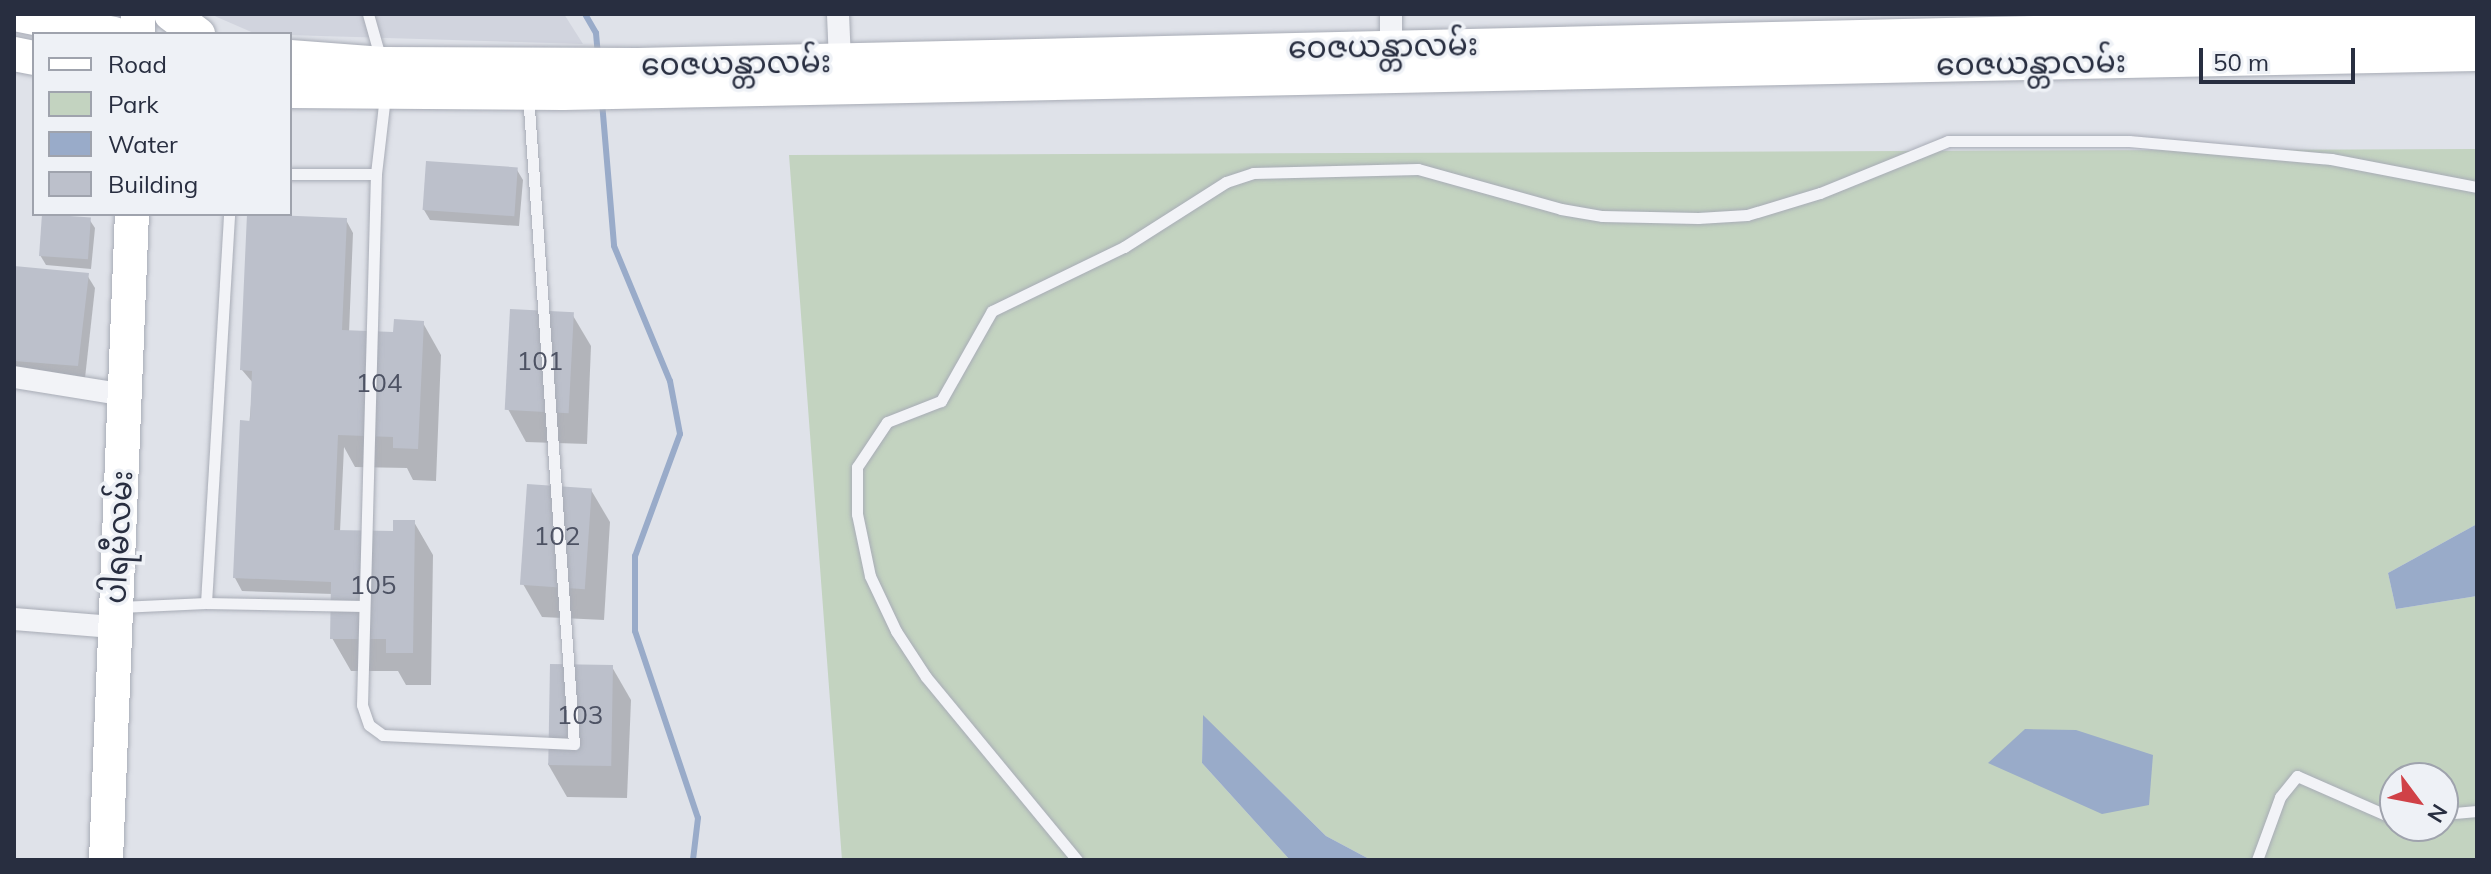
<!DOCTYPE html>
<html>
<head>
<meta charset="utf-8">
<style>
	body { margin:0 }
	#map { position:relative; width:2491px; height:874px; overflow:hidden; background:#dfe2e9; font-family:Mulish,"Noto Sans Myanmar",sans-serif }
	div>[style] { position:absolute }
	.built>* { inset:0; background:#d1d4de }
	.green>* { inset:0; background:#c3d3c0 }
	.water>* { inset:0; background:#99abc9 }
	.shadow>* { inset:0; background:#0003 }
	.stream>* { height:6px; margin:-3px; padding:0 3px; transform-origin:3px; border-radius:3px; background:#99abc9 }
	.building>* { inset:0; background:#bcc0cb; transform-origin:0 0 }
	.roads { filter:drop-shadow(0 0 2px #a8acb6) drop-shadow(0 0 2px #a8acb6) }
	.service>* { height:11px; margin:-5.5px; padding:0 5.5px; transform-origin:5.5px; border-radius:5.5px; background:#f2f3f7 }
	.minor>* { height:22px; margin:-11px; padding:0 11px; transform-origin:11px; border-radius:11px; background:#f2f3f7 }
	.primary>* { height:34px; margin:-17px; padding:0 17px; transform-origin:17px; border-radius:17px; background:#fff }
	span { translate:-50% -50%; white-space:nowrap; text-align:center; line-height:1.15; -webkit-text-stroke:7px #eef1f6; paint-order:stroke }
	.number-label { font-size:26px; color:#4d5263 }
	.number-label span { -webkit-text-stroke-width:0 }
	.street-label { font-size:30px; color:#282e40 }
	.frame { position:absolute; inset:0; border:16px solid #282e40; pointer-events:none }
	.legend { position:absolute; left:32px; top:32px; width:260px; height:184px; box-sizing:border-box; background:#eef1f6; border:2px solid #9fa3ad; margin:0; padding:10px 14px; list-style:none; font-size:24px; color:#282e40 }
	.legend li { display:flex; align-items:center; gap:16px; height:40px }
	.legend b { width:40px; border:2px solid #9fa3ad }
	.north { position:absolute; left:2379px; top:762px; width:80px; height:80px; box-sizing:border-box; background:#eef1f6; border:2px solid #9fa3ad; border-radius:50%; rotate:122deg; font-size:22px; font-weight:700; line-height:32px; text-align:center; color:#282e40 }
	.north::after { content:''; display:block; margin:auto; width:28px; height:36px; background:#d04147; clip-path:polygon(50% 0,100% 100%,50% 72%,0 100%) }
	.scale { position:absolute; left:2199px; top:48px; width:156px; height:36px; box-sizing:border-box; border:4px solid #282e40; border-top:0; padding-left:10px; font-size:24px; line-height:28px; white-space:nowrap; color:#282e40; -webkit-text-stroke:6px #eef1f6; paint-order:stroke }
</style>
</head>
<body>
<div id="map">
	<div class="built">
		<div style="clip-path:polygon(210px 14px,564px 14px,583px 44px,256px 34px)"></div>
	</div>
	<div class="green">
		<div style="clip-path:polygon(evenodd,2477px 149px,2477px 524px,2388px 573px,2396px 609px,2477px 596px,2477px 860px,1371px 860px,1326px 836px,1203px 716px,1202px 763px,1290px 860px,842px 860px,789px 155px,2477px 149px,2395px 778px,2443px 778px,2443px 826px,2395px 826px,2395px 778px)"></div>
	</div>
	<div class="water">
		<div style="clip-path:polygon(2477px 524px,2477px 596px,2396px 609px,2388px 573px)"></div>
		<div style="clip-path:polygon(1203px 715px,1326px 836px,1371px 860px,1290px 860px,1202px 763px)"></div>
		<div style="clip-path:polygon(2025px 729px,2076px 730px,2153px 755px,2149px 805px,2102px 814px,1988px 763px)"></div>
	</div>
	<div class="shadow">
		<div style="clip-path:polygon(517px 170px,523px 180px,519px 226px,430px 220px,424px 210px)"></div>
		<div style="clip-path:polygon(89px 219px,95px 228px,91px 269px,46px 265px,40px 255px)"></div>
		<div style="clip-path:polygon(346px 220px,353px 233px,349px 333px,395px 334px,423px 323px,441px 355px,436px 481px,413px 480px,407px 468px,355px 467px,344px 447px,340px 532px,395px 533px,414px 522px,433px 555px,431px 685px,406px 685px,398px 671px,351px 671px,332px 638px,333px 594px,242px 591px,235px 578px,253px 383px,242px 370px)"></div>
		<div style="clip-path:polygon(14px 268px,87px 275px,95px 288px,85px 378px,14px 373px)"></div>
		<div style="clip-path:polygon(572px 314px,591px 346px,587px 444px,526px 442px,508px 409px)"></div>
		<div style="clip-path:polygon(591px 490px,610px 522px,604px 620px,542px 617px,523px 584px)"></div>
		<div style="clip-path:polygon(612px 667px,631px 700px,627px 798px,567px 797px,548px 764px)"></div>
	</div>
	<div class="stream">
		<div style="left:585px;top:14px;width:22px;rotate:60deg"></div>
		<div style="left:596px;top:33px;width:22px;rotate:85deg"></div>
		<div style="left:602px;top:102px;width:144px;rotate:85.2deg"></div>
		<div style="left:614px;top:246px;width:146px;rotate:67.5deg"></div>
		<div style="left:670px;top:381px;width:54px;rotate:79.3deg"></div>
		<div style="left:680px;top:434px;width:130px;rotate:110.2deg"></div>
		<div style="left:635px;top:556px;width:75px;rotate:90deg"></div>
		<div style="left:635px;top:631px;width:197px;rotate:71.4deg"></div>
		<div style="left:698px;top:818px;width:42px;rotate:96.8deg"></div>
	</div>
	<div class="building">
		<div style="left:426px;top:161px;width:92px;height:49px;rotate:4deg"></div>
		<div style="left:42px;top:214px;width:49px;height:42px;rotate:4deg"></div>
		<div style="clip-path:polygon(247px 214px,347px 218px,342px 330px,393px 332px,394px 319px,424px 321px,418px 449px,393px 448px,393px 437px,338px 435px,334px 530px,393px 531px,393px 520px,415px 520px,413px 653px,386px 653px,386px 639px,330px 639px,331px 582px,233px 578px,240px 420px,250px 421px,252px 371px,240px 370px)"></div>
		<div style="clip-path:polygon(14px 266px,89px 273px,78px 366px,14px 361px)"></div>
		<div style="left:510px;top:309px;width:64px;height:101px;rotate:3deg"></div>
		<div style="left:527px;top:484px;width:65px;height:101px;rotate:4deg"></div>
		<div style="left:550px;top:664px;width:63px;height:101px;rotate:1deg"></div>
	</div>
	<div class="roads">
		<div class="service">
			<div style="left:368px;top:14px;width:48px;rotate:74.2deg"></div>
			<div style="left:385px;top:96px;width:79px;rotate:96.6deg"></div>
			<div style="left:376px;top:174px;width:531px;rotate:91.51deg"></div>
			<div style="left:362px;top:705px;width:21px;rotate:71deg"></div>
			<div style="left:369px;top:725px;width:17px;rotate:36deg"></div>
			<div style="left:383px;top:735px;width:191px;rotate:2.7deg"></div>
			<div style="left:574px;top:744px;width:651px;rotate:-94.05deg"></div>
			<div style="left:290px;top:174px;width:86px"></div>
			<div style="left:206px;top:603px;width:158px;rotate:1.1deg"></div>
			<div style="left:120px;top:607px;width:86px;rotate:-2.7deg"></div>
			<div style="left:206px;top:603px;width:390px;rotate:-86.6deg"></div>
			<div style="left:2443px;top:814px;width:34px;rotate:-5deg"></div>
			<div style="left:1077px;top:860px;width:237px;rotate:-129.5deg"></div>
			<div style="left:926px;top:677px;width:55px;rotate:-123.1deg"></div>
			<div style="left:896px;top:631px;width:61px;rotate:-115.3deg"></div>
			<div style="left:870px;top:576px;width:63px;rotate:-101.8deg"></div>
			<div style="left:857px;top:514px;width:47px;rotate:-90deg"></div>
			<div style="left:857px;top:467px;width:54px;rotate:-56.3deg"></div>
			<div style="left:887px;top:422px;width:58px;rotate:-21.3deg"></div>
			<div style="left:941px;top:401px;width:103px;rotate:-60.5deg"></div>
			<div style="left:992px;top:311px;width:147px;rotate:-25.9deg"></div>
			<div style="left:1124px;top:247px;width:121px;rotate:-32.5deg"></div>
			<div style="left:1226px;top:182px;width:28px;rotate:-18deg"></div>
			<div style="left:1253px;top:173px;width:165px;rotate:-1.4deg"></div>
			<div style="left:1418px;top:169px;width:148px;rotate:15.6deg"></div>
			<div style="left:1561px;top:209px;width:42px;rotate:9.7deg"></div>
			<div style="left:1602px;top:216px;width:96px;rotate:1.2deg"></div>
			<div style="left:1698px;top:218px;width:49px;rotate:-3.5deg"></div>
			<div style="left:1747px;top:215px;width:76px;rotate:-16.8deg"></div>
			<div style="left:1820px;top:193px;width:138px;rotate:-22.1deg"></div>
			<div style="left:1948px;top:141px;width:181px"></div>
			<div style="left:2129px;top:141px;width:203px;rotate:5.1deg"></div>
			<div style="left:2331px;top:159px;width:149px;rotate:10.9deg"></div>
			<div style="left:2257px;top:860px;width:67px;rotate:-69.9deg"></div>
			<div style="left:2280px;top:797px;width:27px;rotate:-51deg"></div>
			<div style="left:2297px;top:776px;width:107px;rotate:23.7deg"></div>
		</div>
		<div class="minor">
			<div style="left:838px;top:14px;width:47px;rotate:87.6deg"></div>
			<div style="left:1391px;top:45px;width:31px;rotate:-90deg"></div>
			<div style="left:14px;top:377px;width:114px;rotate:9.1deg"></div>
			<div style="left:14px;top:619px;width:99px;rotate:4.6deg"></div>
		</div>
		<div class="primary">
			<div style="left:15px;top:14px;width:101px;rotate:11.4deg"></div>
			<div style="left:171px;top:14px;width:34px;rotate:37deg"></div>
			<div style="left:138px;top:34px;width:20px;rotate:-90deg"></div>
			<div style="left:14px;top:54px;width:20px;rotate:11deg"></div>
			<div style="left:290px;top:57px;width:93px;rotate:4.3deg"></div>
			<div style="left:383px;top:64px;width:255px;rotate:0.2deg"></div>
			<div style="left:638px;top:65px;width:1839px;rotate:-1.31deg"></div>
			<div style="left:290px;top:91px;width:273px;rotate:0.4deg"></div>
			<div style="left:563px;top:93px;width:1914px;rotate:-1.17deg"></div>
			<div style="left:106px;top:860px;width:647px;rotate:-87.7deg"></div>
		</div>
	</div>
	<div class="number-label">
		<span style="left:540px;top:361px">101</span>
		<span style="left:379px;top:383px">104</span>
		<span style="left:557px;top:536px">102</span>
		<span style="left:373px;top:585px">105</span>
		<span style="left:580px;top:715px">103</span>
	</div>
	<div class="street-label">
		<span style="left:1383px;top:46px;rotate:-1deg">ဝေဇယန္တာလမ်း</span>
		<span style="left:736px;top:63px;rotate:-1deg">ဝေဇယန္တာလမ်း</span>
		<span style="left:2031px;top:63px;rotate:-1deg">ဝေဇယန္တာလမ်း</span>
		<span style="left:118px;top:537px;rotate:-87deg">ပါရမီလမ်း</span>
	</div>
	<div class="frame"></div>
	<ul class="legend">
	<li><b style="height:10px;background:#fff"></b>Road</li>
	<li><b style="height:22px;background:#c3d3c0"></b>Park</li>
	<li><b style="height:22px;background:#99abc9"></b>Water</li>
	<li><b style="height:22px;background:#bcc0cb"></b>Building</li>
	</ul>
	<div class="north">N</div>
	<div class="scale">50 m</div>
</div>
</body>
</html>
